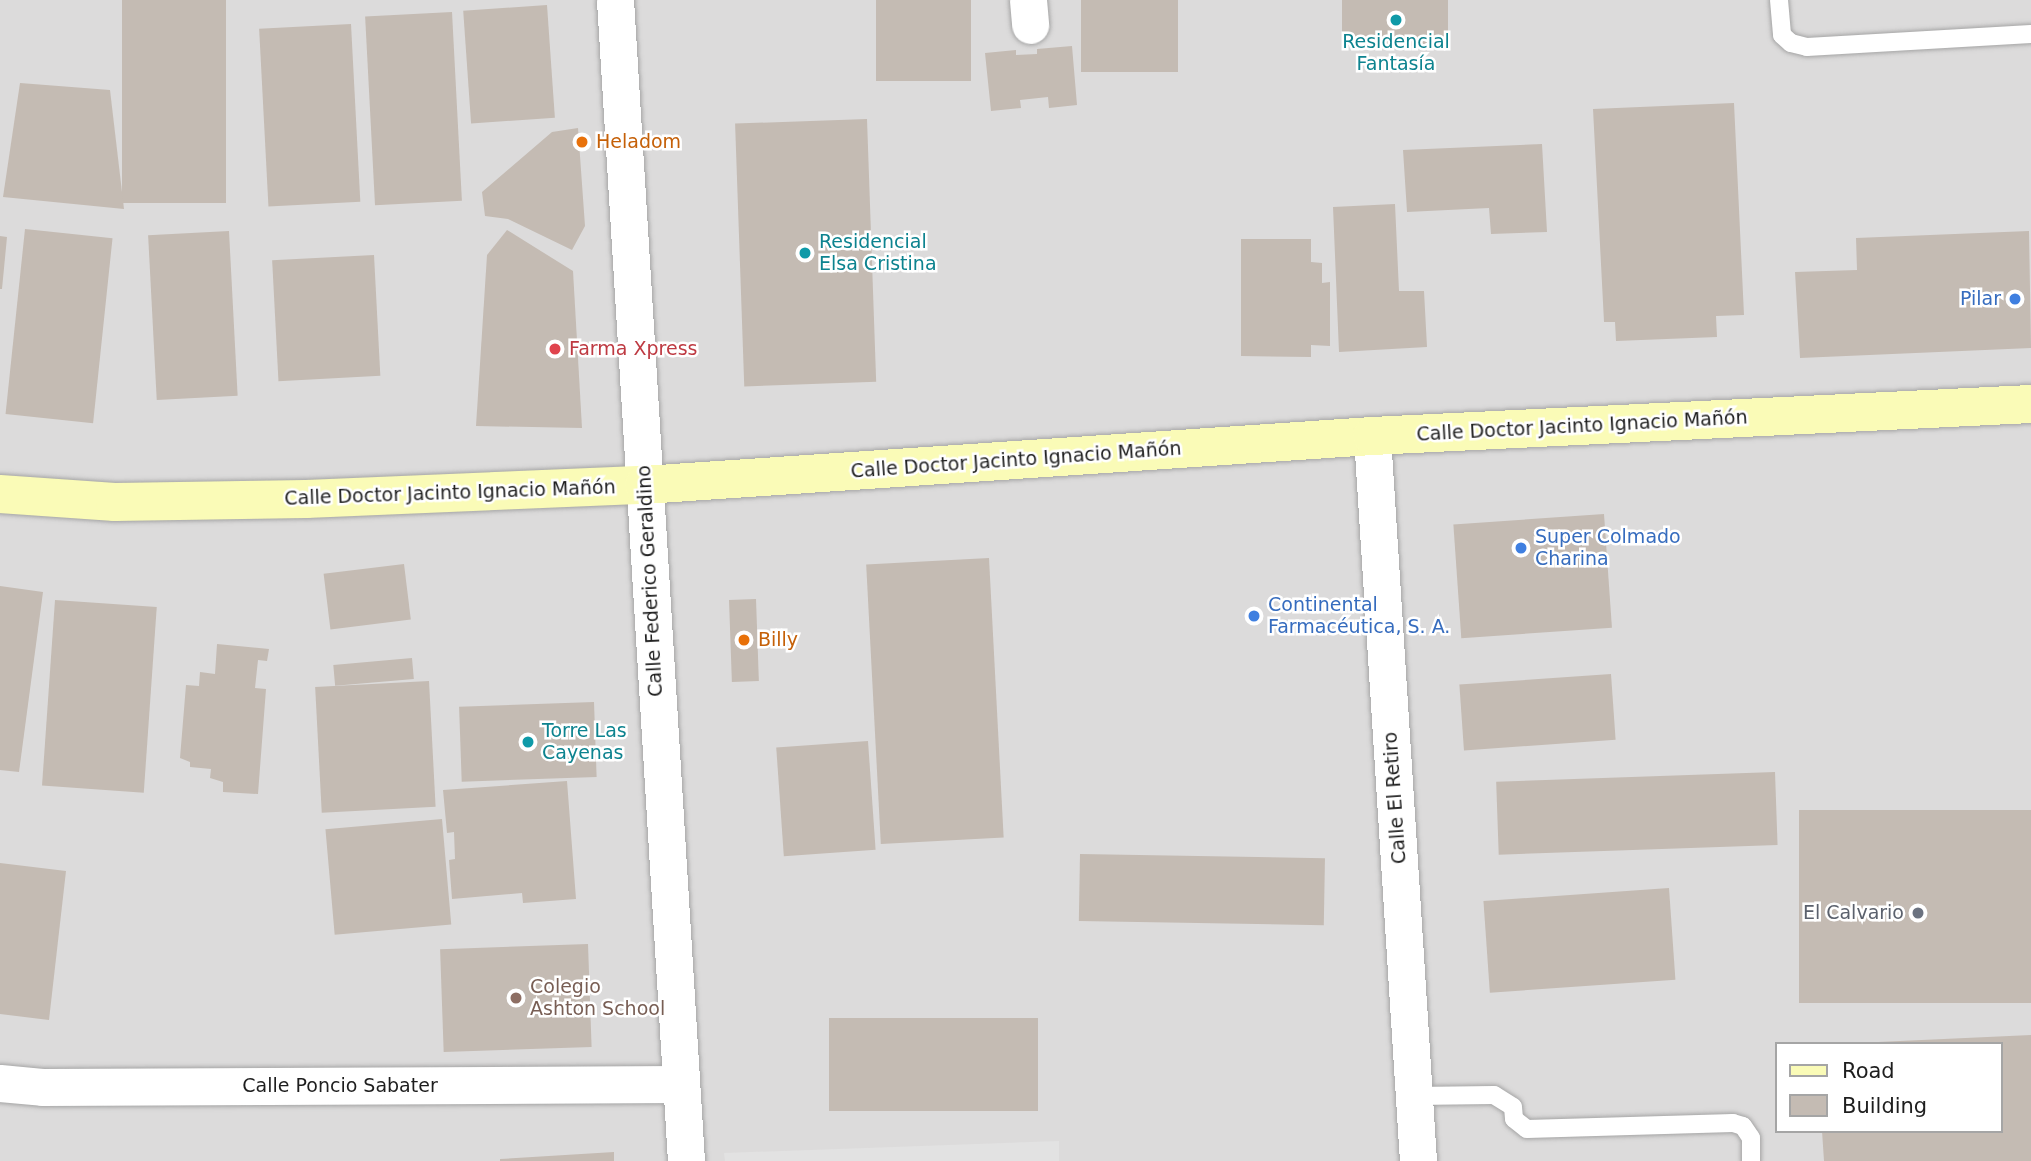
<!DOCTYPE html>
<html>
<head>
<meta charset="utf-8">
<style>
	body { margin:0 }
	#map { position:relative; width:2031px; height:1161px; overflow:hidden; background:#efebe4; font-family:"DejaVu Sans",sans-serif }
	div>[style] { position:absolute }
	.residential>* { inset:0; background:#dcdbdb }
	.parking>* { inset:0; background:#e2e2e2 }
	.building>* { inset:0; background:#c4bbb3; transform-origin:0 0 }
	.roads { filter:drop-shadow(0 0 2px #a5a5a5) drop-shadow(0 0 2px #a5a5a5) }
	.lane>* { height:18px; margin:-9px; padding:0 9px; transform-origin:9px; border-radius:9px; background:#fff }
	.street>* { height:37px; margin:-18.5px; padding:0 18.5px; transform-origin:18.5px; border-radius:18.5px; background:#fff }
	.secondary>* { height:38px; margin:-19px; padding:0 19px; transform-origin:19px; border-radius:19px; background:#fafbb7 }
	.dots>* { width:19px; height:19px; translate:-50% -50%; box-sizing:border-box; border:4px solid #fff; border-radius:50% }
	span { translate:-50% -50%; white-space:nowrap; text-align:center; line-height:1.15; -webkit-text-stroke:5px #fff; paint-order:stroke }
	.culture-label { font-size:19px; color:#0d838f }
	.left { translate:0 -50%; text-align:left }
	.food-label { font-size:19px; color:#c56008 }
	.shop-label { font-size:19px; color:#366cbe }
	.right { translate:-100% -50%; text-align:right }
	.health-label { font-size:19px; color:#be3a42 }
	.street-label { font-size:19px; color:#1e1e1e }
	.worship-label { font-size:19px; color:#5b616d }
	.education-label { font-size:19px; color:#785e54 }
	.legend { position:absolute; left:1775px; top:1042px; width:228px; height:91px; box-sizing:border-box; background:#fff; border:2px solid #a5a5a5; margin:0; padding:9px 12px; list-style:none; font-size:21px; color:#1e1e1e }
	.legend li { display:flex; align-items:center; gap:14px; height:35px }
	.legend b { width:35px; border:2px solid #a5a5a5 }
</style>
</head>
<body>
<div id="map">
	<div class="residential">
		<div style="clip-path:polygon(evenodd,0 0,2031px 0,2031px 1161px,0 1161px,0 0,1777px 1044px,2001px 1044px,2001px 1131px,1777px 1131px,1777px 1044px)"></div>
	</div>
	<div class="parking">
		<div style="clip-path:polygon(1059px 1141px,1059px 1161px,725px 1161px,724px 1153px)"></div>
	</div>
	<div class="building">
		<div style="left:122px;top:0;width:104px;height:203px"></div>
		<div style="left:876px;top:0;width:95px;height:81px"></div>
		<div style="left:1081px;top:0;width:97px;height:72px"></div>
		<div style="left:1342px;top:0;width:106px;height:46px"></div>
		<div style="left:547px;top:5px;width:113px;height:84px;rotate:86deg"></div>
		<div style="left:452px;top:12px;width:189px;height:87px;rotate:87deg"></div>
		<div style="left:351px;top:24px;width:178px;height:92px;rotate:87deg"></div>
		<div style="clip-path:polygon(1072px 46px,1077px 105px,1049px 108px,1048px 97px,1020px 100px,1021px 108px,991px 111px,985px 53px,1016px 50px,1016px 55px,1037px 54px,1037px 49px)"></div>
		<div style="clip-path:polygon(20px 83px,110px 90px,124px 209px,3px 197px)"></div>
		<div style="clip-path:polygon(1734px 103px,1744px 315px,1716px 316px,1717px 337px,1616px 341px,1615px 322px,1604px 322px,1593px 109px)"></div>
		<div style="left:867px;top:119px;width:263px;height:132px;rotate:88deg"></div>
		<div style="clip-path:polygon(578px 128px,585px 226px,572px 250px,508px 219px,485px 216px,482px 192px,552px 132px)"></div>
		<div style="clip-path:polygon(1542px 144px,1547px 232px,1491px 234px,1489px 208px,1407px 212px,1403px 150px)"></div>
		<div style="clip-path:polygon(1395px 204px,1399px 291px,1424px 291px,1427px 347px,1339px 352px,1333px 207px)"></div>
		<div style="left:25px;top:229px;width:88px;height:186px;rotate:6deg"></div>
		<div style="clip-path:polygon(507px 230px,573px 271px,582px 428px,476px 426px,487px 255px)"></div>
		<div style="left:229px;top:231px;width:165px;height:81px;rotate:87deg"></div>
		<div style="clip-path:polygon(2029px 231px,2031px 348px,1800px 358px,1795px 272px,1857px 270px,1856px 238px)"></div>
		<div style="clip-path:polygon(0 236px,7px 237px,2px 289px,0 289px)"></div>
		<div style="clip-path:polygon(1241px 239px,1311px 239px,1311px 262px,1322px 263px,1322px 283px,1330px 282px,1330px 346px,1311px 345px,1311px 357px,1241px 356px)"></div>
		<div style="left:374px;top:255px;width:121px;height:102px;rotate:87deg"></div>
		<div style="left:1604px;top:514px;width:114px;height:151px;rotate:86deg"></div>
		<div style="left:989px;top:558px;width:280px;height:123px;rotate:87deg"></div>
		<div style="left:404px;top:564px;width:56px;height:81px;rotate:83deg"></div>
		<div style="clip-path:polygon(0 586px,43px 592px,19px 772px,0 770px)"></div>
		<div style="left:756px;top:599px;width:82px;height:27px;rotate:88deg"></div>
		<div style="left:55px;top:600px;width:102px;height:186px;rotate:4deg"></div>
		<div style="clip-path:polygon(217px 644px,269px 649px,267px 661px,258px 660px,255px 688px,266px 689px,258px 794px,223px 792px,223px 782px,210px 778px,211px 769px,190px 767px,190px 762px,180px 758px,186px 685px,199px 686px,200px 672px,215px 674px)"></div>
		<div style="left:412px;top:658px;width:21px;height:79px;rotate:85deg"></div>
		<div style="left:1611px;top:674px;width:66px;height:152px;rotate:86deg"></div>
		<div style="left:429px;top:681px;width:126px;height:114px;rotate:87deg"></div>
		<div style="left:594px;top:702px;width:75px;height:135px;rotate:88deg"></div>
		<div style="left:868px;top:741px;width:109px;height:92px;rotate:86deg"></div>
		<div style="left:1775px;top:772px;width:73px;height:279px;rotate:88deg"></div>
		<div style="clip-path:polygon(567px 781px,576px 899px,523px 903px,522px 893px,452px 899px,449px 860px,455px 859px,454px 832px,447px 833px,443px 790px)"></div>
		<div style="left:2031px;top:810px;width:193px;height:232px;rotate:90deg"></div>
		<div style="left:442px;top:819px;width:106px;height:117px;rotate:85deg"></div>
		<div style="left:1080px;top:854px;width:245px;height:67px;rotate:1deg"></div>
		<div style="clip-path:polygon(0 863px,66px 871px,49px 1020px,0 1014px)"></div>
		<div style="left:1669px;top:888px;width:92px;height:186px;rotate:86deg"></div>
		<div style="left:588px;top:944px;width:103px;height:148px;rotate:88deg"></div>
		<div style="left:1038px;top:1018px;width:93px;height:209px;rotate:90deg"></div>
		<div style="clip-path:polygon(2031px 1035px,2031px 1161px,1824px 1161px,1822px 1131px,2001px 1131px,2001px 1044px,1878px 1042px)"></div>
		<div style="clip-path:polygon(614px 1152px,614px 1161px,500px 1161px,500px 1159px)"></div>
	</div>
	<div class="roads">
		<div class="lane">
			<div style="left:1779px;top:0;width:35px;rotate:85deg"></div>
			<div style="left:1782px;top:35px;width:12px;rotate:42deg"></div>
			<div style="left:1791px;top:43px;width:16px;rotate:14deg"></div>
			<div style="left:1807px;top:47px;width:224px;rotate:-3.3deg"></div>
			<div style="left:1414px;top:1096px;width:80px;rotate:-0.7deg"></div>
			<div style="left:1494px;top:1095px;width:22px;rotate:32deg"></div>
			<div style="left:1513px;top:1107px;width:12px;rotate:85deg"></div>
			<div style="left:1514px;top:1119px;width:16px;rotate:38deg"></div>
			<div style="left:1527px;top:1129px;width:206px;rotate:-1.7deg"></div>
			<div style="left:1733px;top:1123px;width:10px;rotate:17deg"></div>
			<div style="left:1743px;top:1126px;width:14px;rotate:56deg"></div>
			<div style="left:1751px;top:1138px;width:23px;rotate:90deg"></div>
		</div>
		<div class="street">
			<div style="left:615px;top:0;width:1163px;rotate:86.5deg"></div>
			<div style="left:1028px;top:0;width:25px;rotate:85deg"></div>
			<div style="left:1372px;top:436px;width:726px;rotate:86.37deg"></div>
			<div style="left:0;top:1083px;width:42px;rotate:5.4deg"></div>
			<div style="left:42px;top:1087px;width:638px;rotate:-0.27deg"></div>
		</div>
		<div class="secondary">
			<div style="left:0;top:494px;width:115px;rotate:4deg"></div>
			<div style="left:115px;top:502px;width:191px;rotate:-0.9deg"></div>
			<div style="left:306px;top:499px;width:338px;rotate:-2.4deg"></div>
			<div style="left:644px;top:485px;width:730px;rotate:-3.85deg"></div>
			<div style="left:1372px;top:436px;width:660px;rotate:-2.78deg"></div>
		</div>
	</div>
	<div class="dots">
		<div style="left:1396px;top:20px;background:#0f9aa8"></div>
		<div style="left:582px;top:142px;background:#e8710a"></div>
		<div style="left:805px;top:253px;background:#0f9aa8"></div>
		<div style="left:2015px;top:299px;background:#3f7fe0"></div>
		<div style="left:555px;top:349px;background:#e0444e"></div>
		<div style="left:1521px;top:548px;background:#3f7fe0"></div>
		<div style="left:1254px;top:616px;background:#3f7fe0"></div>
		<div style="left:744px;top:640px;background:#e8710a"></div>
		<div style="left:528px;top:742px;background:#0f9aa8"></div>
		<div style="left:1918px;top:913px;background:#6b7280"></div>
		<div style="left:516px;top:998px;background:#8d6e63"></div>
	</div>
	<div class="culture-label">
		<span style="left:1396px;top:53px">Residencial<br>Fantasía</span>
		<span class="left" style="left:819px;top:253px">Residencial<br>Elsa Cristina</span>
		<span class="left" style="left:542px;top:742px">Torre Las<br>Cayenas</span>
	</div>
	<div class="food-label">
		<span class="left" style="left:596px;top:142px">Heladom</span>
		<span class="left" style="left:758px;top:640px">Billy</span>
	</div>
	<div class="shop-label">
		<span class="right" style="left:2001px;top:299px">Pilar</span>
		<span class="left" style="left:1535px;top:548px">Super Colmado<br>Charina</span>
		<span class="left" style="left:1268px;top:616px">Continental<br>Farmacéutica, S. A.</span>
	</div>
	<div class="health-label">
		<span class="left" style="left:569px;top:349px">Farma Xpress</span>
	</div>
	<div class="street-label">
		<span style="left:1582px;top:426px;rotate:-3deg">Calle Doctor Jacinto Ignacio Mañón</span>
		<span style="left:1016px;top:460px;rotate:-4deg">Calle Doctor Jacinto Ignacio Mañón</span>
		<span style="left:450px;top:493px;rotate:-2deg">Calle Doctor Jacinto Ignacio Mañón</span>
		<span style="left:650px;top:581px;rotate:-93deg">Calle Federico Geraldino</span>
		<span style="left:1395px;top:798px;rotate:-94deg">Calle El Retiro</span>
		<span style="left:340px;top:1086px">Calle Poncio Sabater</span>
	</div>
	<div class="worship-label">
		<span class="right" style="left:1904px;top:913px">El Calvario</span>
	</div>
	<div class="education-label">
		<span class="left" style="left:530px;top:998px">Colegio<br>Ashton School</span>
	</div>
	<ul class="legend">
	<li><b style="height:9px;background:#fafbb7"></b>Road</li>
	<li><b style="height:19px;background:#c4bbb3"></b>Building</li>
	</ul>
</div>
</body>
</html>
